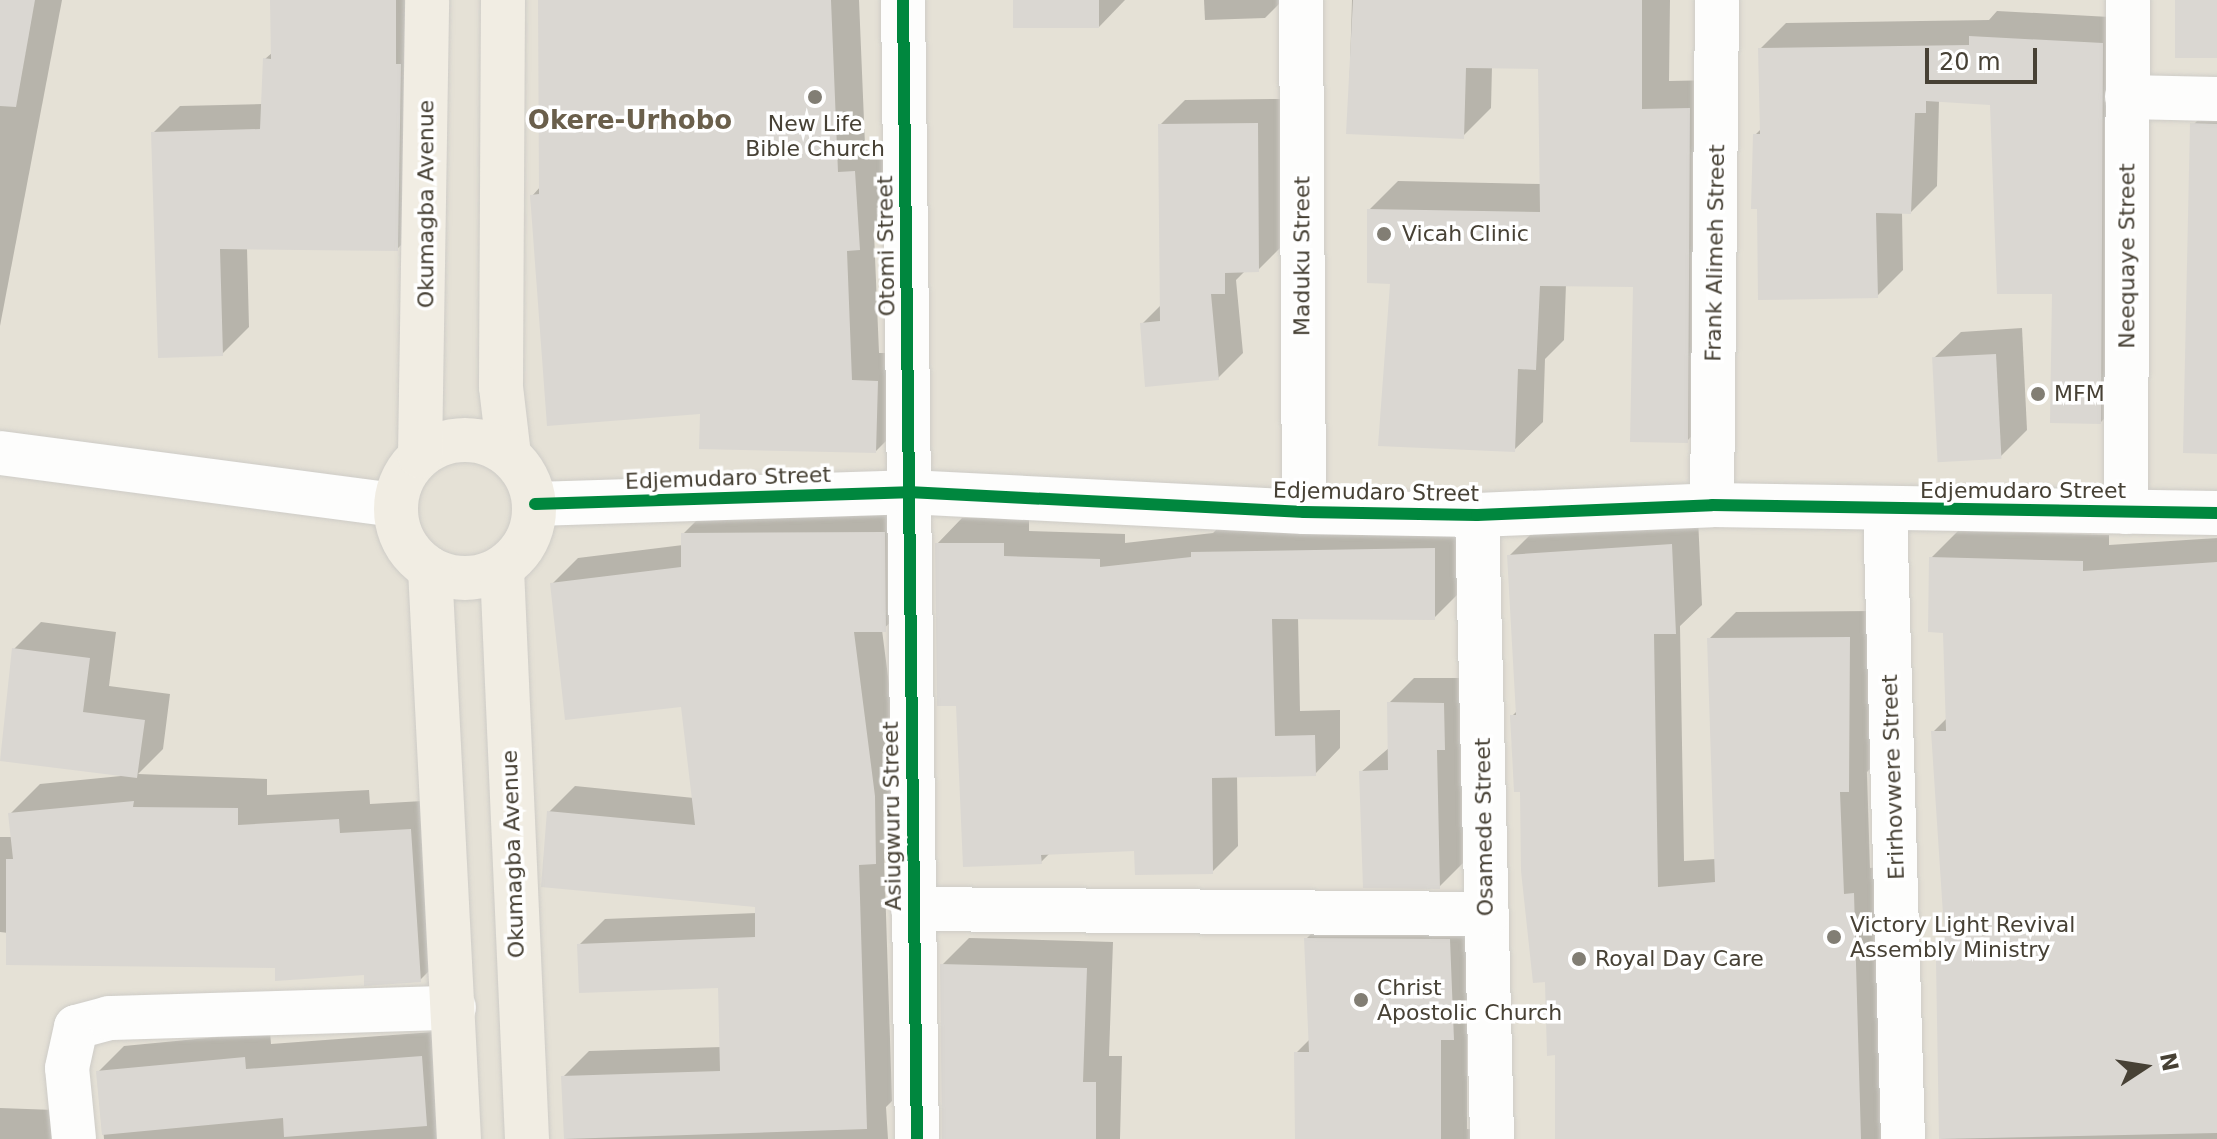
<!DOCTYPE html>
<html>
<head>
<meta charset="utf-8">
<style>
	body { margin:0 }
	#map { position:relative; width:2217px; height:1139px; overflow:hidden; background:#f0efea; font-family:"DejaVu Sans",sans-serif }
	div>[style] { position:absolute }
	.residential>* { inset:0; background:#e5e1d6; transform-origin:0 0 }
	.shadow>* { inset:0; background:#0003; transform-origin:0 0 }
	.building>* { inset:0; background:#dad7d2; transform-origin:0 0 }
	.roads { filter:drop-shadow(0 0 2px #ceccc7) drop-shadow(0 0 2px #ceccc7) }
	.minor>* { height:44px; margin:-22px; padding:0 22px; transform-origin:22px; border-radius:22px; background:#fdfdfc }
	.major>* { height:44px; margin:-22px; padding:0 22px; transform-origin:22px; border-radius:22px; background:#f1ede3 }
	.major>.ring { margin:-22px; padding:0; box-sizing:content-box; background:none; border:44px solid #f1ede3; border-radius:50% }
	.cycleway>* { height:12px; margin:-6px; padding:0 6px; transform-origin:6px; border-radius:6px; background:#00873e }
	.dots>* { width:22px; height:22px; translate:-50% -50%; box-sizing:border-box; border:4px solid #fff; border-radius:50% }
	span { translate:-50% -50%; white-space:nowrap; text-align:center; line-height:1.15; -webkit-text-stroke:7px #fff; paint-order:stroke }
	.poi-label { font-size:22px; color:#474135 }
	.left { translate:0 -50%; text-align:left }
	.street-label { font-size:22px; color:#474135 }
	.quarter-label { font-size:26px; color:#6a5f4b; font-weight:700 }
	.north { position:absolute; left:2105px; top:1027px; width:80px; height:80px; -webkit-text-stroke:6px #fff; paint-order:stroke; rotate:78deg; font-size:22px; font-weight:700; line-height:32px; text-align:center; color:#474135 }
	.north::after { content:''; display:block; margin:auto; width:28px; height:36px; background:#474135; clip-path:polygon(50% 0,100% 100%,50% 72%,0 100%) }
	.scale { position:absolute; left:1925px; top:48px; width:112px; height:36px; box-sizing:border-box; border:4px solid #474135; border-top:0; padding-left:10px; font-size:24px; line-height:28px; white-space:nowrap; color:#474135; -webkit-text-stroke:6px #fff; paint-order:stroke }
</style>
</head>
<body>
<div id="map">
	<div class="residential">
		<div style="left:0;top:0;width:2217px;height:1139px"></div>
	</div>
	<div class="shadow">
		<div style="clip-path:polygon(0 0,62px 0,0 326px)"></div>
		<div style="clip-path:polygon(272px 0,422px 0,424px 223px,397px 249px,247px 248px,249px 327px,222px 354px,153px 133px,180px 106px,263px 104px,265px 59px,273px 52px)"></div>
		<div style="clip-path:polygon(539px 0,859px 0,865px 145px,882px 144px,887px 220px,874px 233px,879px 353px,905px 353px,904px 423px,876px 451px,702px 412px,532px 196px,541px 186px)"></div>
		<div style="clip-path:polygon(1015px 0,1125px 0,1098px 28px)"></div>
		<div style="clip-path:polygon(1204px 0,1283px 0,1265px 18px,1205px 20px)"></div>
		<div style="clip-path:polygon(1352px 0,1670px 0,1669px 81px,1718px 80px,1715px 412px,1687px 441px,1635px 285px,1566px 284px,1564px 340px,1545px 359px,1543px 422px,1514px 450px,1392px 282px,1369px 210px,1398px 181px,1542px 184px,1539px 67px,1492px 66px,1491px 108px,1463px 136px,1348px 132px)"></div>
		<div style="clip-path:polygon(1997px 11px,2128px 18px,2126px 396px,2101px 422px,1992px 103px,1939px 100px,1937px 186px,1911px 212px,1902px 212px,1903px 270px,1877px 296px,1755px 135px,1762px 128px,1760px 49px,1786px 23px,1989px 20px)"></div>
		<div style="clip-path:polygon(1282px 99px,1283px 245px,1258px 270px,1246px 270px,1236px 280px,1243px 353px,1218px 378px,1142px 324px,1162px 304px,1160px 125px,1185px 100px)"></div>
		<div style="clip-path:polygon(2217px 101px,2217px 451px,2192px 126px)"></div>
		<div style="clip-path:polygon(2022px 328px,2027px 430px,2000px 457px,1934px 358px,1961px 332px)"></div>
		<div style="clip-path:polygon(910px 507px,911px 604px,882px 630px,900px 769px,901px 836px,884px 852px,892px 1101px,886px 1107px,888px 1139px,566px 1139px,563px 1077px,589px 1051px,722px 1047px,720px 986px,579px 945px,605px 919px,757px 913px,757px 906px,549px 812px,575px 786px,694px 798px,683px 705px,552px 584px,578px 558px,683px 545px,683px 534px,709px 508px)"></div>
		<div style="clip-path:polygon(962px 518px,1029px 518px,1029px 531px,1125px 534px,1125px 543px,1213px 533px,1219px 527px,1460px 523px,1460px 592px,1434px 618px,1298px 617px,1300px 711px,1340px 710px,1340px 748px,1315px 774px,1237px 775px,1238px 846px,1212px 872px,1136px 849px,1050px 853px,1041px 862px,958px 704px,937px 544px)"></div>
		<div style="clip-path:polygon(1698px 518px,1702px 605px,1680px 626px,1684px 861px,1716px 859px,1709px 639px,1736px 612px,1876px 611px,1875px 764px,1867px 772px,1870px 868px,1880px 867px,1896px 1139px,1557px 1139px,1557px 1053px,1512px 716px,1518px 710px,1509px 556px,1536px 529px)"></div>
		<div style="clip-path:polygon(1958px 531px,2109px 535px,2109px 545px,2217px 538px,2217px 1139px,1941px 1139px,1938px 961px,1947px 952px,1933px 732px,1948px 717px,1945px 631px,1931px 558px)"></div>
		<div style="clip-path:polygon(41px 622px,116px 632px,109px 686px,170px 694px,163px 749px,138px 774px,267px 779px,267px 795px,369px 790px,370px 804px,441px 800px,450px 950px,420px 980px,0 932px,0 837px,12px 837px,10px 814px,40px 784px,121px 776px,14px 649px)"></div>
		<div style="clip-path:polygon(1414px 678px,1468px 678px,1464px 862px,1439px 887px,1361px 772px,1390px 747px,1389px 703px)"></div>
		<div style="clip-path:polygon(1333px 912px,1476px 913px,1480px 1011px,1467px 1024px,1467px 1129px,1480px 1130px,1480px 1139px,1297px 1139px,1296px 1053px,1310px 1039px,1306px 939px)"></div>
		<div style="clip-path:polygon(969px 938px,1113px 942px,1109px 1056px,1122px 1056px,1120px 1139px,943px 1139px,942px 965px)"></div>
		<div style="clip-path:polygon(447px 1031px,437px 1139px,104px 1139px,98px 1072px,124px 1046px,270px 1032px,271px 1044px)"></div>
		<div style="left:0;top:1108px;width:61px;height:31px;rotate:2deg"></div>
	</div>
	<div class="building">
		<div style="clip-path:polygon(0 0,35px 0,16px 107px,0 106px)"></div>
		<div style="clip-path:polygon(270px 0,396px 0,396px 64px,401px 64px,398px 251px,220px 249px,223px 356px,158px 358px,151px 132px,260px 129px,263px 58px,271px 59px)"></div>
		<div style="clip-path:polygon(538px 0,831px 0,838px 172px,855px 171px,860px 250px,847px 251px,852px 380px,878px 381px,876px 453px,699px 449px,700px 414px,547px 426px,530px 195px,539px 194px)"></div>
		<div style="left:1013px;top:0;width:86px;height:28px"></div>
		<div style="clip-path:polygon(1353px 0,1642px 0,1642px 109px,1690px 108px,1688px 443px,1630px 442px,1633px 287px,1540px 286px,1536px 370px,1518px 369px,1515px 452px,1378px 446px,1390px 284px,1367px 283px,1367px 209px,1540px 212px,1538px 69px,1466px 68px,1464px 139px,1346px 134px)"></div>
		<div style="left:2175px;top:0;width:42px;height:58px"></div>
		<div style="clip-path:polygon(1969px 36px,2103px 43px,2101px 424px,2050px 423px,2052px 294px,1997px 294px,1990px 105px,1926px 101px,1926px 113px,1915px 113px,1911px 214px,1876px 213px,1878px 298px,1758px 300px,1757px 209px,1751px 209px,1753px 134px,1760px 134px,1758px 48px,1969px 45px)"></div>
		<div style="clip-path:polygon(1258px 123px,1259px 272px,1225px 273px,1225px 294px,1211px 294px,1219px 380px,1145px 387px,1140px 323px,1160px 321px,1158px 124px)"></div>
		<div style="clip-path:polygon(2190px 123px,2217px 124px,2217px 454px,2183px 453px)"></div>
		<div style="left:1996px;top:354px;width:105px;height:64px;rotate:87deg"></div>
		<div style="clip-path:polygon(885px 532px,886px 632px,854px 632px,875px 796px,876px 864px,859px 865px,867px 1129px,564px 1139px,561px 1076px,720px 1071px,718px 988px,579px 993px,577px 944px,755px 937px,755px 907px,541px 887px,547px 811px,695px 825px,681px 707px,565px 720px,550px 583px,681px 567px,681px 533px)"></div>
		<div style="clip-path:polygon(935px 543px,1004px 543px,1004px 556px,1100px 559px,1100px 567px,1191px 557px,1191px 552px,1435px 548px,1435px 620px,1272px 619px,1275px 736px,1315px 735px,1316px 776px,1212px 778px,1213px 874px,1135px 875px,1134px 851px,1041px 855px,1042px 864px,963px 867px,956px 706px,937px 706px)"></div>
		<div style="clip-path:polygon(1672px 544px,1676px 634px,1654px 634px,1658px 887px,1715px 882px,1707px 638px,1850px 637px,1849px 792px,1840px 792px,1844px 894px,1854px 893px,1861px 1139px,1555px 1139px,1555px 1055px,1547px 1056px,1545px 982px,1533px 983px,1521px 871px,1520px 792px,1514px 792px,1510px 715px,1516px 715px,1507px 555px)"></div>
		<div style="clip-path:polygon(1929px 557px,2083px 561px,2083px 571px,2217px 562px,2217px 1133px,1939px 1139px,1936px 960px,1946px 960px,1931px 731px,1946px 731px,1943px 633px,1928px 632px)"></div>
		<div style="clip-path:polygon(12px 648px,90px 658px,83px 712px,145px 720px,137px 778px,0 761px)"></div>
		<div style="clip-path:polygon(1387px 702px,1444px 703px,1445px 750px,1437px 750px,1440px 889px,1363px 888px,1359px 771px,1388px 770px)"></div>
		<div style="clip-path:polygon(134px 801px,133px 807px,238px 808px,238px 825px,339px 819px,340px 833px,411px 829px,421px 982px,364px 986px,364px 975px,275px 981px,275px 968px,6px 965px,6px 859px,13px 859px,8px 813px)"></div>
		<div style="clip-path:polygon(1304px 938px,1450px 939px,1454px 1040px,1441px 1040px,1441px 1139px,1295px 1139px,1294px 1052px,1309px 1052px)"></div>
		<div style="clip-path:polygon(940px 964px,1087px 968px,1083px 1082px,1096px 1082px,1096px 1139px,942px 1139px)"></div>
		<div style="clip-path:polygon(422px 1056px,427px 1126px,284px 1137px,283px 1118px,102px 1135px,96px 1071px,245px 1057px,246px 1069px)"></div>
	</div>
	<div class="roads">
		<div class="minor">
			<div style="left:903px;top:0;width:1139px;rotate:89.3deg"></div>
			<div style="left:1301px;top:0;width:512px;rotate:89.66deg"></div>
			<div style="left:2127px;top:97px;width:90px;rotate:1.3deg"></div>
			<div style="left:0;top:453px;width:399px;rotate:7.5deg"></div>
			<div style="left:535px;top:504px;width:373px;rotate:-1.8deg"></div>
			<div style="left:908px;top:492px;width:397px;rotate:2.9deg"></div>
			<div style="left:1304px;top:512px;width:173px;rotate:1deg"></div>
			<div style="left:1477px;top:515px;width:235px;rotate:-2.4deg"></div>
			<div style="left:1712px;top:505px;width:505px;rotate:0.91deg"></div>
			<div style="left:1712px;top:505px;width:505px;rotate:-89.43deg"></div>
			<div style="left:1885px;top:511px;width:628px;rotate:88.36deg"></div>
			<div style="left:2126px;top:512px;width:512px;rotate:-89.78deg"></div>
			<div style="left:1477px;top:515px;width:624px;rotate:88.62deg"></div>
			<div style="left:913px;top:909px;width:574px;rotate:0.5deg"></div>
			<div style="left:74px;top:1139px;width:71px;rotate:-95.6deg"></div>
			<div style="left:67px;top:1068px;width:42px;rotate:-77.6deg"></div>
			<div style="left:76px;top:1027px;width:34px;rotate:-15deg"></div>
			<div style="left:109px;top:1018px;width:345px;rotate:-1.7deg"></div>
		</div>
		<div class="major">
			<div style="left:503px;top:0;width:387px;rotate:90.3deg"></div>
			<div style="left:501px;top:387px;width:68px;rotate:83.3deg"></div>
			<div class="ring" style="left:396px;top:440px;width:94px;height:94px"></div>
			<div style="left:420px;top:456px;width:456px;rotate:-89.1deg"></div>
			<div style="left:430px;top:569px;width:571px;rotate:87.09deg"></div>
			<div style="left:502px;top:569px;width:571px;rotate:87.49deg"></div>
		</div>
	</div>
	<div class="cycleway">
		<div style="left:903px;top:0;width:1139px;rotate:89.3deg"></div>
		<div style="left:535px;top:504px;width:373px;rotate:-1.8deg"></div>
		<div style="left:908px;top:492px;width:397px;rotate:2.9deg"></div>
		<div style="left:1304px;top:512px;width:173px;rotate:1deg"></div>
		<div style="left:1477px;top:515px;width:235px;rotate:-2.4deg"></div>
		<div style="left:1712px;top:505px;width:505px;rotate:0.91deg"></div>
	</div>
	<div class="dots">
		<div style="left:815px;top:97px;background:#827e74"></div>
		<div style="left:1384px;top:234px;background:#827e74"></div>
		<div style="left:2038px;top:394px;background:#827e74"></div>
		<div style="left:1834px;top:937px;background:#827e74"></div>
		<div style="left:1579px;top:959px;background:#827e74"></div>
		<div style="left:1361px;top:1000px;background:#827e74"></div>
	</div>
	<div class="poi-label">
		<span style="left:815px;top:136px">New Life<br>Bible Church</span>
		<span class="left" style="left:1402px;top:234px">Vicah Clinic</span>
		<span class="left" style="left:2054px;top:394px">MFM</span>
		<span class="left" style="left:1850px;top:937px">Victory Light Revival<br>Assembly Ministry</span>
		<span class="left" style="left:1595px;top:959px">Royal Day Care</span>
		<span class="left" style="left:1377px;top:1000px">Christ<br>Apostolic Church</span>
	</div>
	<div class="street-label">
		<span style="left:426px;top:204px;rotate:-90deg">Okumagba Avenue</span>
		<span style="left:886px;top:246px;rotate:-91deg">Otomi Street</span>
		<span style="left:1715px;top:253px;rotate:-89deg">Frank Alimeh Street</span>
		<span style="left:1302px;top:256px;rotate:-90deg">Maduku Street</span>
		<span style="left:2127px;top:256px;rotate:-90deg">Neequaye Street</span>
		<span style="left:728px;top:478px;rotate:-2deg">Edjemudaro Street</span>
		<span style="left:2023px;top:491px">Edjemudaro Street</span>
		<span style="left:1376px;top:492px;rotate:1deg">Edjemudaro Street</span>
		<span style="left:1893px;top:777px;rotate:-92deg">Erirhovwere Street</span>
		<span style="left:892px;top:816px;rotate:-91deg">Asiugwuru Street</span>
		<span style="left:1484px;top:827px;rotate:-91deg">Osamede Street</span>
		<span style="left:513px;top:854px;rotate:-92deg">Okumagba Avenue</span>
	</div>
	<div class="quarter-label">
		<span style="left:630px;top:121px">Okere-Urhobo</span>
	</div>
	<div class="north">N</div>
	<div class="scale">20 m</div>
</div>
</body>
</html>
